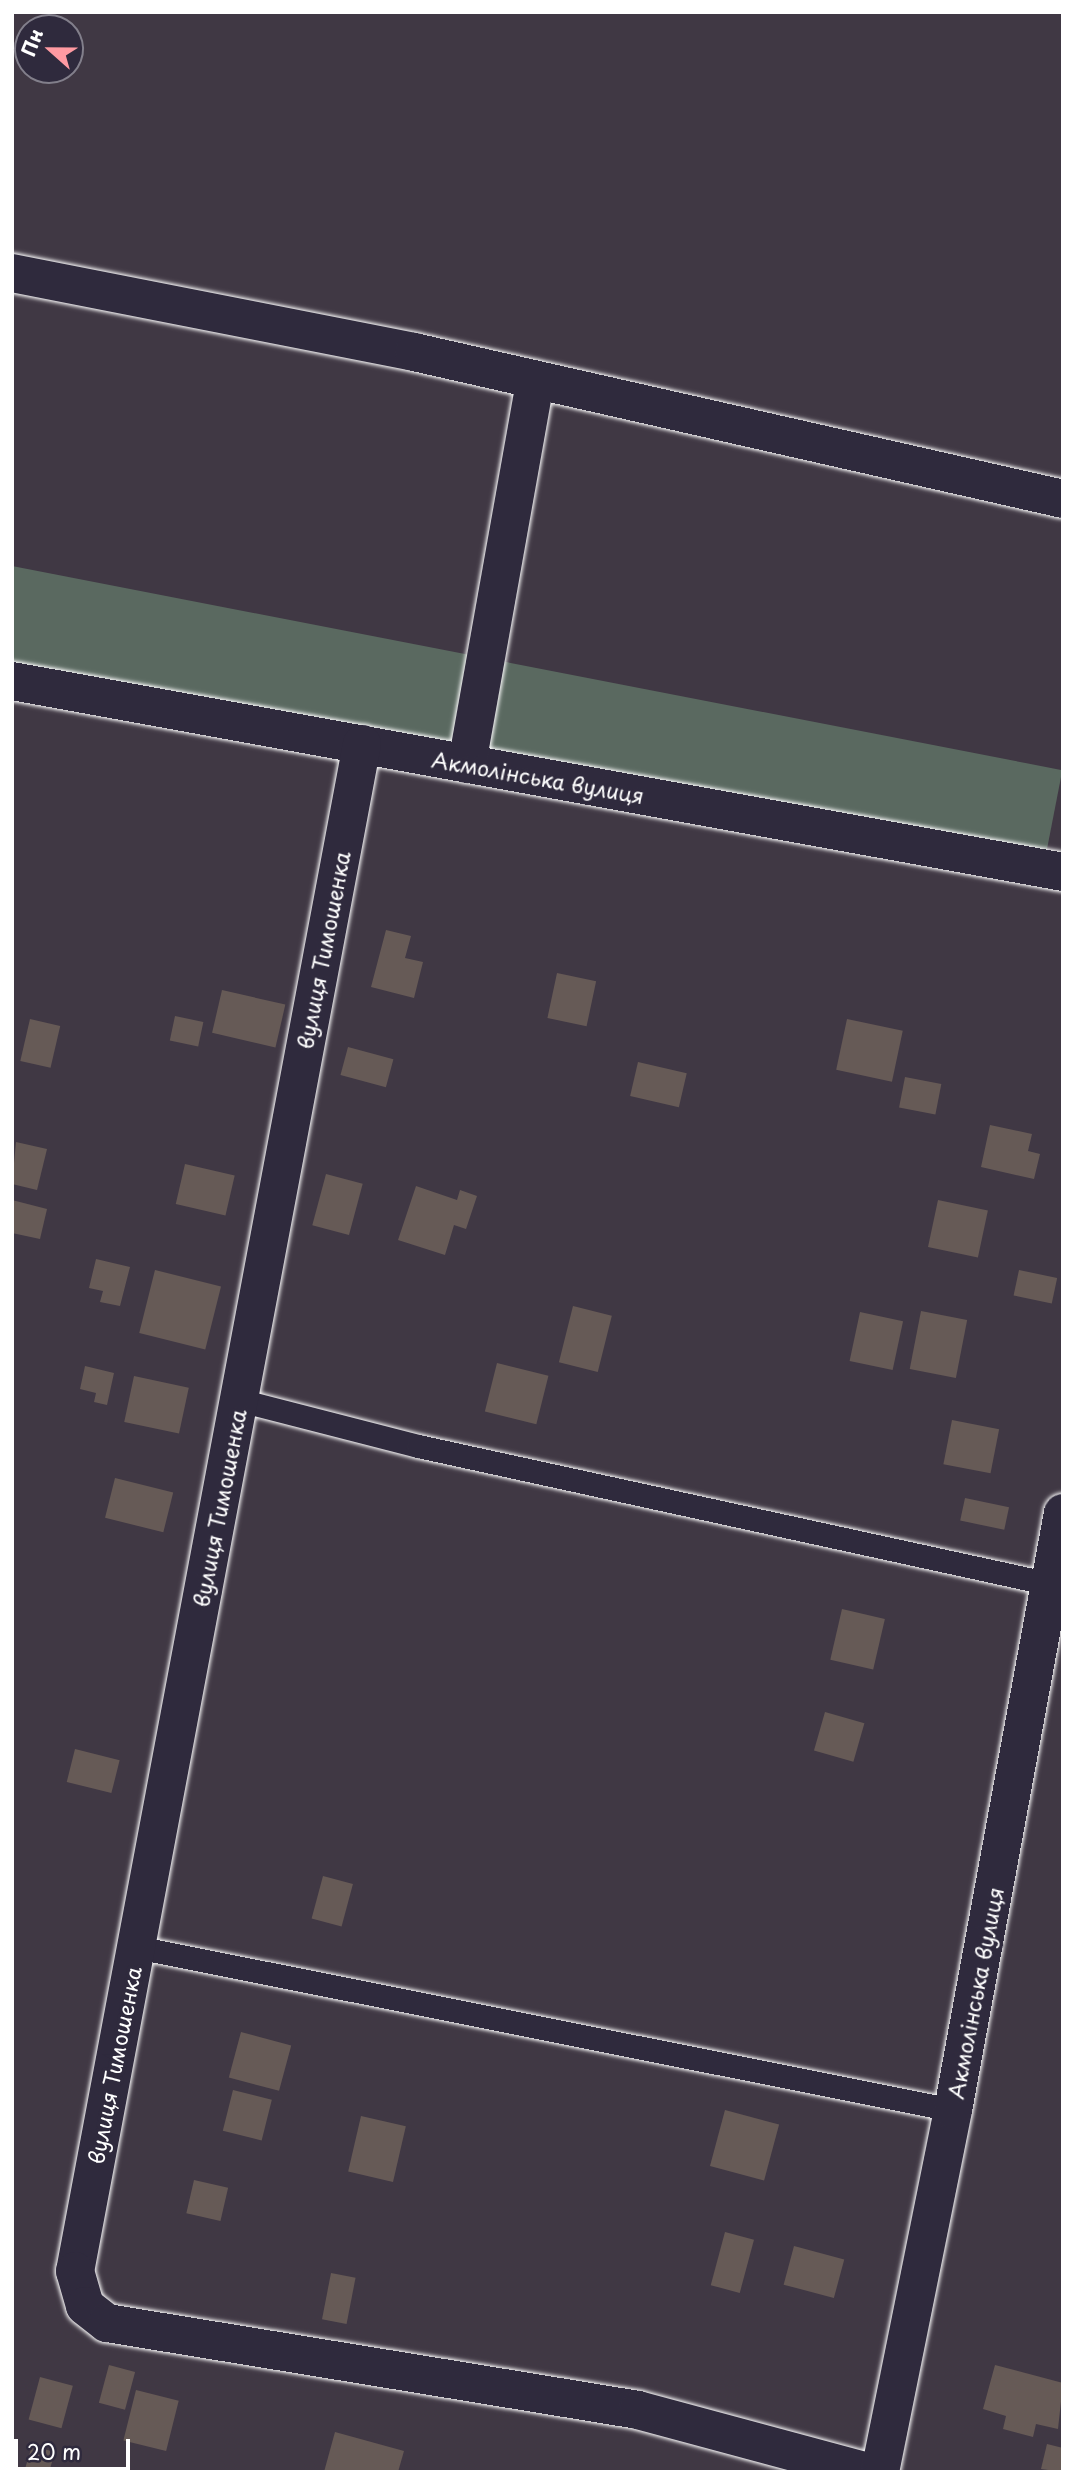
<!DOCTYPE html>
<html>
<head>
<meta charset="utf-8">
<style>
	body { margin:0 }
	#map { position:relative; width:1075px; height:2484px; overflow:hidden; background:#403844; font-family:"Playpen Sans",sans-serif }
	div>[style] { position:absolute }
	.green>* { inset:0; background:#5a6960; transform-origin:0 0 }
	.building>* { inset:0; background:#665a56; transform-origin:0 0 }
	.roads { filter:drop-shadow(0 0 2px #fff) drop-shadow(0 0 2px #fff) }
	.lane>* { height:23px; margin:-11.5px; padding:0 11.5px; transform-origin:11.5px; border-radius:11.5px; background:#2f2a3d }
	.street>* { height:38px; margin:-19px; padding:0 19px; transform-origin:19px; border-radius:19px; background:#2f2a3d }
	.secondary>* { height:38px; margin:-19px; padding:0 19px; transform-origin:19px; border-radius:19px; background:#2f2a3d }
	span { translate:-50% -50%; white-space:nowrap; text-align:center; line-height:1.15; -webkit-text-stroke:7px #2f2a3d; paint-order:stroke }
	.street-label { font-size:21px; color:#fff }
	.frame { position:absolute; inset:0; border:14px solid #fff; pointer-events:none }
	.north { position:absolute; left:14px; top:14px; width:70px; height:70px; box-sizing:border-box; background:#2f2a3d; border:2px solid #827f8b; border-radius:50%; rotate:291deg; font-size:19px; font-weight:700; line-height:28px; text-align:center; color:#fff }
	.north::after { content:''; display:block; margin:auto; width:24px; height:32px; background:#ff9aa2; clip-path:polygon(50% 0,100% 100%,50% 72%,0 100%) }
	.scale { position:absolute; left:14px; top:2439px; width:116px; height:32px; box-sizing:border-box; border:4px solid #fff; border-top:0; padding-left:9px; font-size:21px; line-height:24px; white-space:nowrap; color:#fff; -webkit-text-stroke:5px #2f2a3d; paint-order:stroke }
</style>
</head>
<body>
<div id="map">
	<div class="green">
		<div style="left:12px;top:566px;width:1070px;height:115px;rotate:11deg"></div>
	</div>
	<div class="building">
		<div style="clip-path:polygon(386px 930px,411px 936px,405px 958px,423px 962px,414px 998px,371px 987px)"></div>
		<div style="left:557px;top:973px;width:40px;height:46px;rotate:12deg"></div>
		<div style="left:222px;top:990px;width:65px;height:44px;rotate:13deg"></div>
		<div style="left:175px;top:1016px;width:29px;height:25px;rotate:12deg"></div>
		<div style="left:30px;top:1019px;width:31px;height:43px;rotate:13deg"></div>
		<div style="left:847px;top:1019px;width:57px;height:52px;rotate:12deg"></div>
		<div style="left:348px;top:1047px;width:47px;height:29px;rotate:15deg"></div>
		<div style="left:638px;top:1062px;width:50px;height:35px;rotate:13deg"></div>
		<div style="left:905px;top:1077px;width:37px;height:31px;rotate:11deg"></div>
		<div style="clip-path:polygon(990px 1125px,1032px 1134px,1028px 1151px,1040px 1154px,1034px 1179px,981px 1167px)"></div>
		<div style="clip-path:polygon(16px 1142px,47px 1149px,37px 1190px,12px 1184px)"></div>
		<div style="left:185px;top:1164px;width:51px;height:41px;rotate:13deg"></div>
		<div style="left:326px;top:1174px;width:38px;height:53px;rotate:15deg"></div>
		<div style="clip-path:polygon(416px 1186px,457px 1200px,460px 1190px,477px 1196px,466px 1229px,454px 1225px,445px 1255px,398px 1240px)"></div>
		<div style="clip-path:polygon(12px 1200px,47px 1209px,40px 1239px,12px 1233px)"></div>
		<div style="left:938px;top:1200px;width:51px;height:48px;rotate:12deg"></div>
		<div style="clip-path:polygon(96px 1259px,130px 1267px,120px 1306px,100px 1302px,103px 1291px,89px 1288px)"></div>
		<div style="left:155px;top:1270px;width:68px;height:65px;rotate:14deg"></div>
		<div style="left:1019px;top:1270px;width:39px;height:26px;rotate:12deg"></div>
		<div style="left:573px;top:1306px;width:40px;height:58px;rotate:14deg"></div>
		<div style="left:921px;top:1311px;width:47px;height:59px;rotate:11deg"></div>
		<div style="left:860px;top:1312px;width:44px;height:50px;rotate:12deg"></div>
		<div style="left:497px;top:1363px;width:53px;height:50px;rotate:14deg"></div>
		<div style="clip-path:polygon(85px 1366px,114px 1373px,107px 1405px,94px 1402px,96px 1393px,80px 1389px)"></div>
		<div style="left:134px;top:1376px;width:56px;height:47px;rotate:12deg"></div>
		<div style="left:952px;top:1420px;width:48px;height:45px;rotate:11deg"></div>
		<div style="left:115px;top:1478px;width:60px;height:41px;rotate:14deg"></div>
		<div style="left:965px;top:1498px;width:45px;height:23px;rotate:12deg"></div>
		<div style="left:842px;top:1609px;width:44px;height:52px;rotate:13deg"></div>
		<div style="left:825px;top:1712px;width:41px;height:40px;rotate:16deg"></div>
		<div style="left:75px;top:1749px;width:46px;height:34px;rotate:14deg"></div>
		<div style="left:323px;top:1876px;width:31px;height:44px;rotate:15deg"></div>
		<div style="left:241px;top:2032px;width:52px;height:47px;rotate:15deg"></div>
		<div style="left:233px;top:2090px;width:40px;height:42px;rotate:14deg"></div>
		<div style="left:725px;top:2110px;width:56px;height:58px;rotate:15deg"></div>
		<div style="left:361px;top:2116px;width:46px;height:57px;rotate:13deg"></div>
		<div style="left:194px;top:2180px;width:35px;height:34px;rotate:13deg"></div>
		<div style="left:725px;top:2232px;width:30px;height:55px;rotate:15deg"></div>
		<div style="left:794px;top:2246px;width:52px;height:40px;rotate:15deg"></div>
		<div style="left:331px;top:2273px;width:25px;height:47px;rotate:11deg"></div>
		<div style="left:109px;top:2365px;width:27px;height:39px;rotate:15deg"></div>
		<div style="clip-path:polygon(995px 2365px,1063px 2383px,1058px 2429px,1036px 2424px,1033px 2437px,1003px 2429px,1006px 2416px,983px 2409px)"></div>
		<div style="left:40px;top:2377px;width:34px;height:44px;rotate:15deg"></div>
		<div style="left:136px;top:2390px;width:44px;height:52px;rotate:14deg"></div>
		<div style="clip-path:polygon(335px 2432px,404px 2451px,398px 2472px,324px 2472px)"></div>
		<div style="clip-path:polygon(1047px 2444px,1063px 2448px,1063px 2472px,1041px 2469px)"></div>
		<div style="clip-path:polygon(32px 2446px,55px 2452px,49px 2472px,24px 2472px)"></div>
	</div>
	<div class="roads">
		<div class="lane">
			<div style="left:239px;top:1400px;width:185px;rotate:14.4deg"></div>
			<div style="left:418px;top:1446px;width:648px;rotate:12.3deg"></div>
			<div style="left:136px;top:1947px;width:833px;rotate:11.28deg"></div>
		</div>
		<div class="street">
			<div style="left:12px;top:681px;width:1068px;rotate:10.3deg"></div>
			<div style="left:362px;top:744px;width:1554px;rotate:100.64deg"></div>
			<div style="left:75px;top:2271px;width:36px;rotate:74deg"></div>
			<div style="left:85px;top:2306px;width:28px;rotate:38deg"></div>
			<div style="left:107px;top:2323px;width:538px;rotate:9.3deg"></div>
			<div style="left:638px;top:2410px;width:237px;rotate:15.1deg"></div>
			<div style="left:467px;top:764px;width:389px;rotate:-79.9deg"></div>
			<div style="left:880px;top:2472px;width:369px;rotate:-78.6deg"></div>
			<div style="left:953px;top:2110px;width:607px;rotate:-79.56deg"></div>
		</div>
		<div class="secondary">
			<div style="left:12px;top:273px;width:410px;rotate:11.1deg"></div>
			<div style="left:414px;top:352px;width:665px;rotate:12.76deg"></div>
		</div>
	</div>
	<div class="street-label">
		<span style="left:538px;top:777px;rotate:10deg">Акмолінська вулиця</span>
		<span style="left:323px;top:950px;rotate:-79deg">вулиця Тимошенка</span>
		<span style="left:219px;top:1508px;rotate:-79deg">вулиця Тимошенка</span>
		<span style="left:975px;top:1993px;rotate:-79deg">Акмолінська вулиця</span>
		<span style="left:114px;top:2065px;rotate:-79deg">вулиця Тимошенка</span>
	</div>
	<div class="frame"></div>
	<div class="north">Пн</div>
	<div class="scale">20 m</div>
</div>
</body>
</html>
